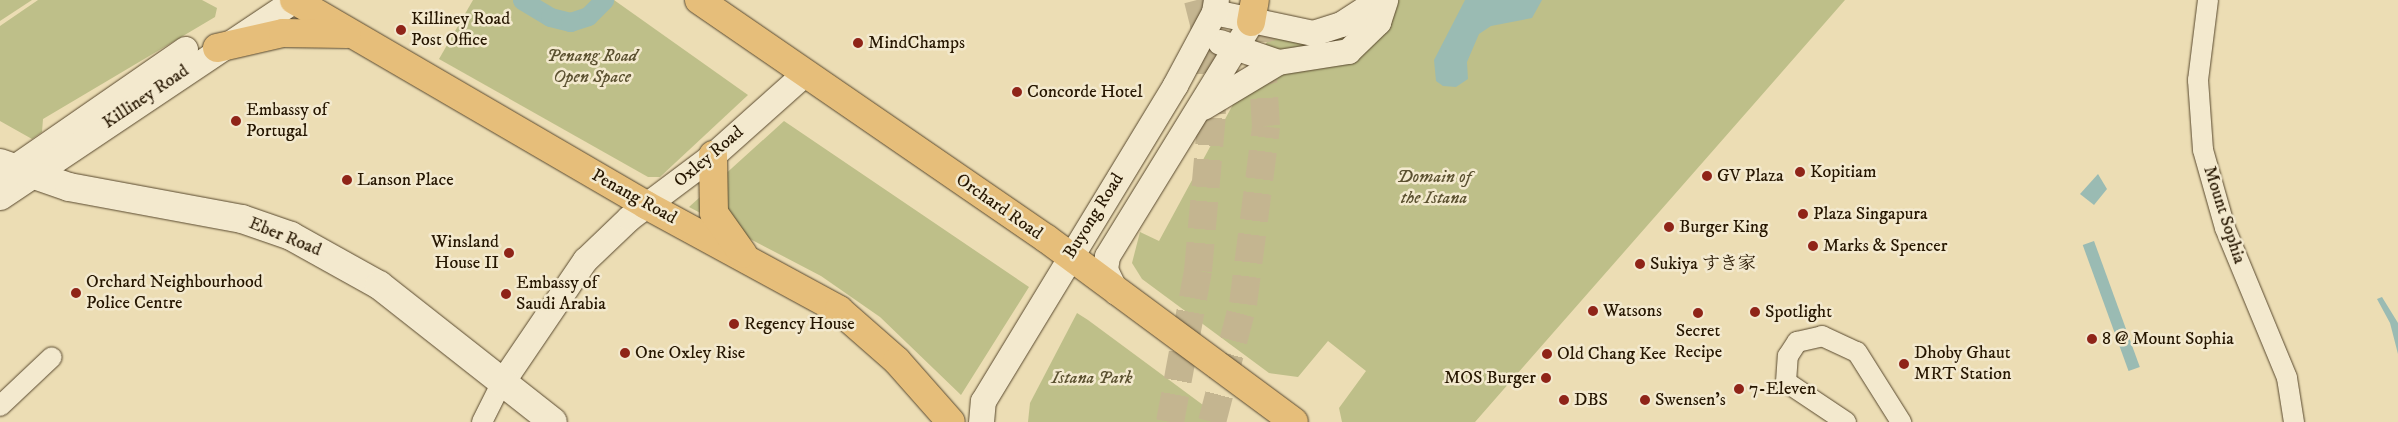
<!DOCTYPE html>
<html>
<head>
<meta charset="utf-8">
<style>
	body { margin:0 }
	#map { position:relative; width:2398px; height:422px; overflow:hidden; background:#ecddb4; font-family:"IM FELL DW Pica","Noto Serif SC","Noto Serif JP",serif }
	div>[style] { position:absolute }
	.green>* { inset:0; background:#bebf89 }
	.water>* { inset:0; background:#9abbb3; transform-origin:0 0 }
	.canal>* { height:19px; margin:-9.5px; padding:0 9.5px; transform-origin:9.5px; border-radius:9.5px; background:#9abbb3 }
	.motorway-tunnel>* { height:28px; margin-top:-14px; transform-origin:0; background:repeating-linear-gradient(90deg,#c4b590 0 28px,transparent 0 42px) }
	.roads { filter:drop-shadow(0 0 1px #58482d) drop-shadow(0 0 1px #58482d) }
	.minor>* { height:20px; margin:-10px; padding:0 10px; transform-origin:10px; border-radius:10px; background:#f3e9ce }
	.tertiary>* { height:25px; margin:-12.5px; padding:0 12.5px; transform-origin:12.5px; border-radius:12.5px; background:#f3e9ce }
	.secondary>* { height:28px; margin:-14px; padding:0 14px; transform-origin:14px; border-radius:14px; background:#f3e9ce }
	.primary>* { height:28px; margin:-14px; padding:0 14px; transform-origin:14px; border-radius:14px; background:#e6be7a }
	.motorway>* { height:28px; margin:-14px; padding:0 14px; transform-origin:14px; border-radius:14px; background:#e6be7a }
	.dots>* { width:14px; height:14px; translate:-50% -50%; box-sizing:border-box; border:2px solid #f3e9ce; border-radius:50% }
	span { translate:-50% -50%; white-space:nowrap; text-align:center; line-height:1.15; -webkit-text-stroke:5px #f3e9ce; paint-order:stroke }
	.poi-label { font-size:18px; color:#261600 }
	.left { translate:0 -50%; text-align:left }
	.right { translate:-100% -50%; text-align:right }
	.park-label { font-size:18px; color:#5b5130; font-style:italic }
	.street-label { font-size:18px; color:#261600 }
</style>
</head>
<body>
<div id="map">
	<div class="green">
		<div style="clip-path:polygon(0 0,32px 0,0 21px)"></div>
		<div style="clip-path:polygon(38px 0,202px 0,217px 8px,215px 17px,43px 119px,42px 132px,32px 139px,0 121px,0 26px)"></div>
		<div style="clip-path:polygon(473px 0,614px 0,748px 95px,660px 177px,648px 177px,439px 59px)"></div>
		<div style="clip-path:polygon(1386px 0,1845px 0,1475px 422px,1342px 422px,1339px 408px,1366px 371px,1328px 341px,1298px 377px,1269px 373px,1142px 279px,1132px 263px,1140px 232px,1159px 241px,1275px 27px,1333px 32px)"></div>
		<div style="clip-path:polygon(784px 121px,1029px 287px,961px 395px,880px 317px,821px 276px,689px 207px)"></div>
		<div style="clip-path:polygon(1077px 313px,1088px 320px,1226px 422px,1028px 422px,1030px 403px)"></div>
	</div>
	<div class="water">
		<div style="clip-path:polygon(1465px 0,1542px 0,1532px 18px,1491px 26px,1479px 34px,1467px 62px,1468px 79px,1456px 87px,1443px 86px,1436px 81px,1434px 60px)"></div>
		<div style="clip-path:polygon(2098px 174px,2107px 189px,2094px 205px,2080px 194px)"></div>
		<div style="left:2094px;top:241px;width:134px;height:12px;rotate:70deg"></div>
		<div style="clip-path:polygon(2382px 297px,2398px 323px,2398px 354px,2390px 323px,2377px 299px)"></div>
	</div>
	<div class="canal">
		<div style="left:522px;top:0;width:33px;rotate:31deg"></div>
		<div style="left:550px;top:17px;width:21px;rotate:14deg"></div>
		<div style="left:570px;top:22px;width:19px;rotate:-18deg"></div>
		<div style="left:588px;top:16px;width:23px;rotate:-45deg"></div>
	</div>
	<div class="motorway-tunnel">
		<div style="left:1170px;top:422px;width:154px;rotate:-79.5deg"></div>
		<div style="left:1198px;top:271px;width:157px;rotate:-84.9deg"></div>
		<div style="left:1212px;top:115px;width:91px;rotate:-95deg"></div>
		<div style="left:1204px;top:24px;width:25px;rotate:-104deg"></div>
		<div style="left:1212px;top:422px;width:122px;rotate:-75.3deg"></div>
		<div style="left:1243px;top:304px;width:179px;rotate:-82.6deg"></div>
		<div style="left:1266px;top:126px;width:126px;rotate:-93.6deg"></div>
	</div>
	<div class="roads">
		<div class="minor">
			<div style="left:2208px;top:0;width:81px;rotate:97.1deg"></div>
			<div style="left:2198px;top:80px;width:70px;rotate:85.9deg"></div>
			<div style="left:2203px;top:150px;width:81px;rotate:74.2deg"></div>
			<div style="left:2225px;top:228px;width:162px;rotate:67.5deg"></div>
			<div style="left:2287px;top:378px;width:45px;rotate:81deg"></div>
			<div style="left:0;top:406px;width:71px;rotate:-43.3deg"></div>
			<div style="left:482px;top:422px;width:45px;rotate:-63.4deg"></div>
			<div style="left:1846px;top:422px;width:72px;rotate:-146.3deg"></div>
			<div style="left:1786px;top:382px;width:26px;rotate:-86deg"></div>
			<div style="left:1788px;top:356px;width:17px;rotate:-57deg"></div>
			<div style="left:1797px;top:342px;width:26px;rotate:-13deg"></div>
			<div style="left:1822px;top:336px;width:38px;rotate:25deg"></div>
			<div style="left:1857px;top:352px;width:83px;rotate:57.8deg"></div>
		</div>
		<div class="tertiary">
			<div style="left:1214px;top:12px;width:101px;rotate:12deg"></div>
			<div style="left:1313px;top:33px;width:29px;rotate:-18deg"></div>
			<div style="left:1341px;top:24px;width:44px;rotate:-33deg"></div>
			<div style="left:1220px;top:42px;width:61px;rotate:19deg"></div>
			<div style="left:1278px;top:62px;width:71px;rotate:-8.9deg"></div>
			<div style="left:1348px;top:51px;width:42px;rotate:-44deg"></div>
			<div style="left:1378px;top:22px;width:23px;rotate:-72deg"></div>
			<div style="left:1203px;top:107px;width:87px;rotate:-31deg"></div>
			<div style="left:0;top:177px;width:225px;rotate:-34.7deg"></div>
			<div style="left:0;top:197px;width:354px;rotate:-33.8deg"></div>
			<div style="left:1116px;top:292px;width:25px;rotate:-116deg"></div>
			<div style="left:1105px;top:269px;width:13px;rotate:-81deg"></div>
			<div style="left:1107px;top:256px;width:275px;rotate:-58.4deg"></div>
			<div style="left:502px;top:382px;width:148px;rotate:-55.8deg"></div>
			<div style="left:585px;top:260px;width:61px;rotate:-43.7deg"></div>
			<div style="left:629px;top:218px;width:105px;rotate:-36.9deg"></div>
			<div style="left:713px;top:155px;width:123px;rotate:-41.7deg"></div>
			<div style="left:981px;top:422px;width:21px;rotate:-85deg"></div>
			<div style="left:983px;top:401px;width:370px;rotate:-58.7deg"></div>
			<div style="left:1175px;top:85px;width:83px;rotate:-61.9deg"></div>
			<div style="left:1214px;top:12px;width:12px;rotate:-81deg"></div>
		</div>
		<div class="secondary">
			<div style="left:0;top:163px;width:73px;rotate:19.2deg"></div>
			<div style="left:69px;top:187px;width:176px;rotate:10.5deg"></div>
			<div style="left:242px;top:219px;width:52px;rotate:19.1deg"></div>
			<div style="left:291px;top:236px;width:101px;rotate:29.1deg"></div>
			<div style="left:379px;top:285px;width:221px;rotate:38.2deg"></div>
		</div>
		<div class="primary">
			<div style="left:294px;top:0;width:407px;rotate:30.2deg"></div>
			<div style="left:646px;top:205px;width:220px;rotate:28.5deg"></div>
			<div style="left:839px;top:310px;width:77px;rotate:41.3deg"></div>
			<div style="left:897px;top:361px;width:81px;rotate:48.5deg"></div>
			<div style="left:699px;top:0;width:422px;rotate:34.5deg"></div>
			<div style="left:1047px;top:239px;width:307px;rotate:36.5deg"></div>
			<div style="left:217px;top:48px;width:68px;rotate:-12.8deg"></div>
			<div style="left:283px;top:33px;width:64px;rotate:0.9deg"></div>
			<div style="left:713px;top:155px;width:58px;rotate:89deg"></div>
			<div style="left:714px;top:213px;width:50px;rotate:54.7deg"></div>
		</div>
		<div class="motorway">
			<div style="left:1251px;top:22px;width:22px;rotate:-80deg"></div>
		</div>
	</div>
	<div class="dots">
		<div style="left:401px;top:30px;background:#8f2418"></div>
		<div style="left:858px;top:43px;background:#8f2418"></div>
		<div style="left:1017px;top:92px;background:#8f2418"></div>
		<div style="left:236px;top:121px;background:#8f2418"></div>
		<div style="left:1800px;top:172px;background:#8f2418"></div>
		<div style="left:1707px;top:176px;background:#8f2418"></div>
		<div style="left:347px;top:180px;background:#8f2418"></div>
		<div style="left:1803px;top:214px;background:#8f2418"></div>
		<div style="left:1669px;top:227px;background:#8f2418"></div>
		<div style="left:1813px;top:246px;background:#8f2418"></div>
		<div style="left:509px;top:253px;background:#8f2418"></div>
		<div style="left:1640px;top:264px;background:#8f2418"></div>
		<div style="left:76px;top:293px;background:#8f2418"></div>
		<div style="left:506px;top:294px;background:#8f2418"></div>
		<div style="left:1593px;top:311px;background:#8f2418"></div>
		<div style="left:1755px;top:312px;background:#8f2418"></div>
		<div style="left:1698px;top:313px;background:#8f2418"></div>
		<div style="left:734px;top:324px;background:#8f2418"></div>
		<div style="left:2092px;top:339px;background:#8f2418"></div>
		<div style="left:625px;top:353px;background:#8f2418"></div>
		<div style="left:1547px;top:354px;background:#8f2418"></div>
		<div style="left:1904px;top:364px;background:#8f2418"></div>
		<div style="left:1546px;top:378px;background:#8f2418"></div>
		<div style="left:1739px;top:389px;background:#8f2418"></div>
		<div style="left:1564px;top:400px;background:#8f2418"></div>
		<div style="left:1645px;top:400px;background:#8f2418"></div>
	</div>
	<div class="poi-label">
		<span class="left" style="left:411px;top:30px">Killiney Road<br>Post Office</span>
		<span class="left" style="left:868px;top:43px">MindChamps</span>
		<span class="left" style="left:1027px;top:92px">Concorde Hotel</span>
		<span class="left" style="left:246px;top:121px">Embassy of<br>Portugal</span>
		<span class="left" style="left:1810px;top:172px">Kopitiam</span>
		<span class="left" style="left:1717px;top:176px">GV Plaza</span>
		<span class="left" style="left:357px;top:180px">Lanson Place</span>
		<span class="left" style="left:1813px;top:214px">Plaza Singapura</span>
		<span class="left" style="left:1679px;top:227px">Burger King</span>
		<span class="right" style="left:499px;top:253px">Winsland<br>House II</span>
		<span class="left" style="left:1823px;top:246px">Marks &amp; Spencer</span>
		<span class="left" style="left:1650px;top:264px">Sukiya すき家</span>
		<span class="left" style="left:86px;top:293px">Orchard Neighbourhood<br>Police Centre</span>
		<span class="left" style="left:516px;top:294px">Embassy of<br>Saudi Arabia</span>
		<span class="left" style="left:1603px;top:311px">Watsons</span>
		<span class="left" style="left:1765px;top:312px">Spotlight</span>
		<span class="left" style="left:744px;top:324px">Regency House</span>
		<span style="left:1698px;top:342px">Secret<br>Recipe</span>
		<span class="left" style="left:2102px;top:339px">8 @ Mount Sophia</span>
		<span class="left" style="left:635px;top:353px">One Oxley Rise</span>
		<span class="left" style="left:1557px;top:354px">Old Chang Kee</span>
		<span class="left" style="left:1914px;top:364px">Dhoby Ghaut<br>MRT Station</span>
		<span class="right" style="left:1536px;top:378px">MOS Burger</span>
		<span class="left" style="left:1749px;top:389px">7-Eleven</span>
		<span class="left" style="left:1574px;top:400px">DBS</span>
		<span class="left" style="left:1655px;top:400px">Swensen's</span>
	</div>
	<div class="park-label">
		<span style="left:592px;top:67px">Penang Road<br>Open Space</span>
		<span style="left:1434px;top:188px">Domain of<br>the Istana</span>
		<span style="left:1092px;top:378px">Istana Park</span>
	</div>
	<div class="street-label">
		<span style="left:146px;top:97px;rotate:-34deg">Killiney Road</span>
		<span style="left:709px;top:157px;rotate:-40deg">Oxley Road</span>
		<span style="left:634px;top:197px;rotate:29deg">Penang Road</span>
		<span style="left:999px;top:207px;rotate:35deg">Orchard Road</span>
		<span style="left:2224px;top:215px;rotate:72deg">Mount Sophia</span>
		<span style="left:1094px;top:216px;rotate:-58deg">Buyong Road</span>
		<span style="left:285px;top:237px;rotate:22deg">Eber Road</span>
	</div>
</div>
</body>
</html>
